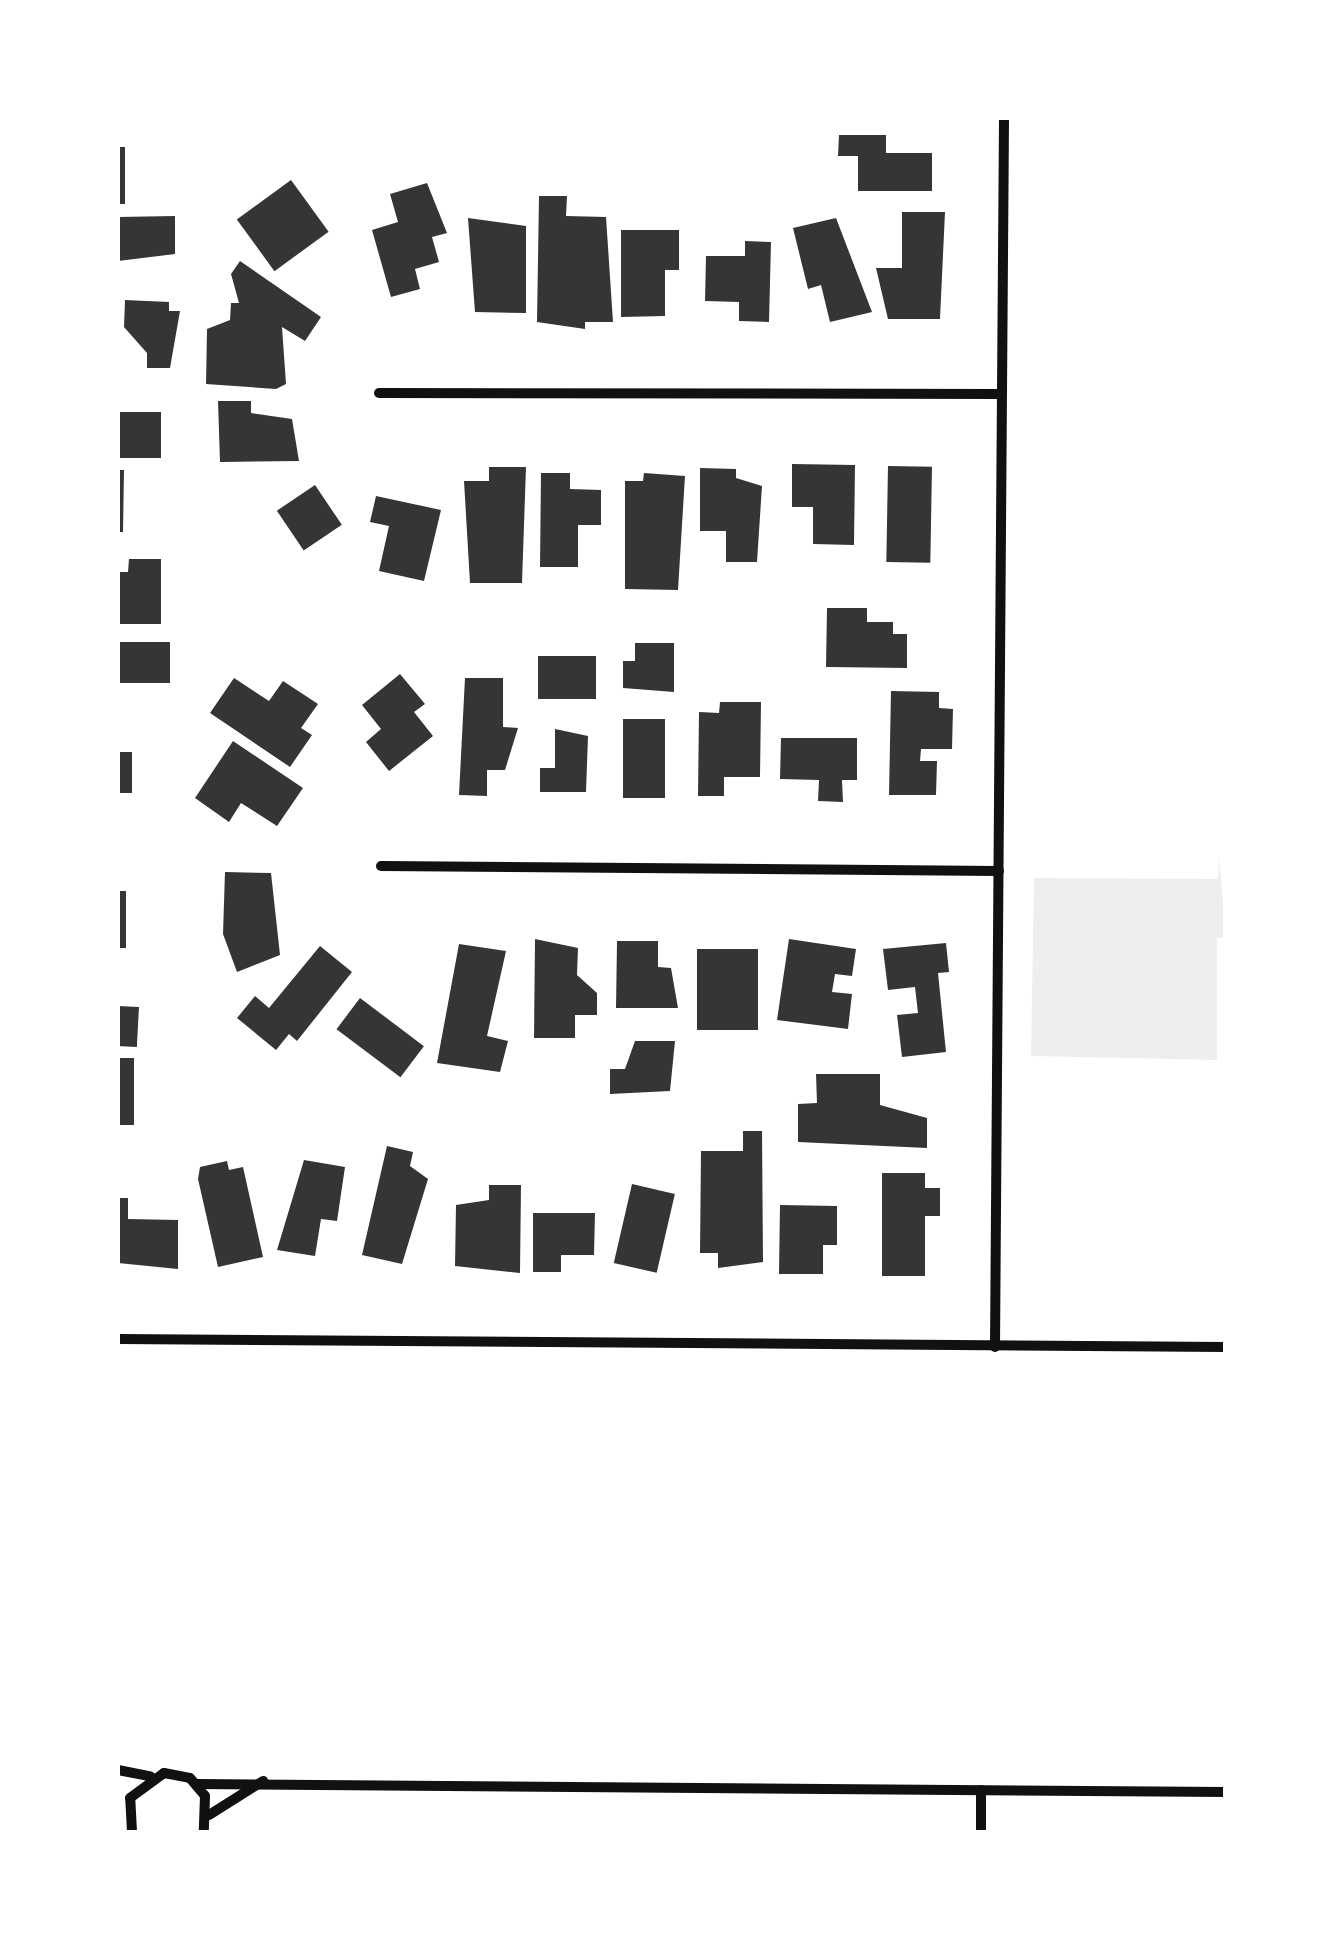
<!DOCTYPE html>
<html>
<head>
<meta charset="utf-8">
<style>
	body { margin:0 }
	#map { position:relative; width:1343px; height:1950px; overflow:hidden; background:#fff; font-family:"Source Serif 4",serif }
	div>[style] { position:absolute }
	.green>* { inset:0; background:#eee }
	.building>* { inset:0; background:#353535; transform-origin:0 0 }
	.minor>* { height:10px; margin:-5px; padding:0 5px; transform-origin:5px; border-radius:5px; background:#111 }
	span { translate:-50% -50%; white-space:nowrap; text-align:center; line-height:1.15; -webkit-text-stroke:9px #fff; paint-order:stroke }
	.frame { position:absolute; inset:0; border:120px solid #fff; pointer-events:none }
</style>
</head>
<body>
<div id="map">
	<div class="green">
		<div style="clip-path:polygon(1219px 856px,1226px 937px,1217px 938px,1217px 1060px,1031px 1056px,1034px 878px,1218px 879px)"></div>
	</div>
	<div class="building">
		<div style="clip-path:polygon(839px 135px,886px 135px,886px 153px,932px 153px,932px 191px,858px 191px,858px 156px,838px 156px)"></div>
		<div style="left:118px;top:147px;width:7px;height:57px"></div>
		<div style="left:291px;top:180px;width:64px;height:67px;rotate:54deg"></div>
		<div style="clip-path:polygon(427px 183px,447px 233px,432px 237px,439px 262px,415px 269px,420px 289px,391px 297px,372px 230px,398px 222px,390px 194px)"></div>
		<div style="clip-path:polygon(539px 196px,567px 196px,566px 216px,606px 217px,613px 322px,585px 322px,585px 329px,537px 322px)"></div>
		<div style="clip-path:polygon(902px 212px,945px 212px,940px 319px,888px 319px,876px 268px,902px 268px)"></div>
		<div style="clip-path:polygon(175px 216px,175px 254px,118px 261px,118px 217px)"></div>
		<div style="clip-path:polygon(468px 218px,526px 226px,526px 313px,475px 312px)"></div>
		<div style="clip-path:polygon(836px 218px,872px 312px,830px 322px,821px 285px,808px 289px,793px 228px)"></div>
		<div style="clip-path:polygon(621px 230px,679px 230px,679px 270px,665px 270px,665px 316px,621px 317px)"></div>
		<div style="clip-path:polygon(745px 241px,771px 242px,769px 322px,739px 321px,739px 302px,705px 301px,706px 256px,745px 256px)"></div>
		<div style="clip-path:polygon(240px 261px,321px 317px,305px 341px,282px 327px,286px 384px,276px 389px,206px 384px,207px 329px,230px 320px,231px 303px,239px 303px,231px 274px)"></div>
		<div style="clip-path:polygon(125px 300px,169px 302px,169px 311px,180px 311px,170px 368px,147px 368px,147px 353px,124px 327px)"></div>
		<div style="clip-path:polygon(218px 401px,251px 401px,251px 413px,292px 419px,299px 461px,220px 462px)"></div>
		<div style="left:118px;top:412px;width:43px;height:46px"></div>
		<div style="clip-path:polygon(792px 464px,855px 465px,854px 545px,813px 544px,813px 507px,792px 507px)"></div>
		<div style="left:888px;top:466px;width:44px;height:96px;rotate:1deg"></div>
		<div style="clip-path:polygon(489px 467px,526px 467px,522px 583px,470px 583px,464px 481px,489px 481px)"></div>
		<div style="clip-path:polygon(700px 468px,736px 469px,736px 478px,762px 486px,757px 562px,726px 562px,726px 531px,700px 531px)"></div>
		<div style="clip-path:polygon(118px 470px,124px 470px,123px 532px,118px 532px)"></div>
		<div style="clip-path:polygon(541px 473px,570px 473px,570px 489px,601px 490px,601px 525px,578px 525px,578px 567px,540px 567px)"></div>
		<div style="clip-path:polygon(644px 473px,685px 476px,678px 590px,625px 589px,625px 481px,643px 481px)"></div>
		<div style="left:315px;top:485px;width:48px;height:46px;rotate:56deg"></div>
		<div style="clip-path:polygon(376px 496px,441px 510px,424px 581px,379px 571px,389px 526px,370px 522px)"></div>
		<div style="clip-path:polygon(129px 559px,161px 559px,161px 624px,118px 624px,118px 572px,128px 572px)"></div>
		<div style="clip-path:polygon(827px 608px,867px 608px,867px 622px,893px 622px,893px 634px,907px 634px,907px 668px,826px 667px)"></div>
		<div style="left:118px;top:642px;width:52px;height:41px"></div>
		<div style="clip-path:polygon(635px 643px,674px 643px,674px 692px,623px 688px,623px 661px,635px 661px)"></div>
		<div style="left:538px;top:656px;width:58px;height:43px"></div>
		<div style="clip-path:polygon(400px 674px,425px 704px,414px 712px,433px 736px,389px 771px,366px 742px,381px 729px,362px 705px)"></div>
		<div style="clip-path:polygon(234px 678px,269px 701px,283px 681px,318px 704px,301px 728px,312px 735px,290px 767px,210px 713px)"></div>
		<div style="clip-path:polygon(465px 678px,503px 678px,503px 727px,518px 728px,505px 770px,487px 770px,487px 796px,459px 795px)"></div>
		<div style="clip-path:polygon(891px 691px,939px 692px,939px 708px,953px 709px,952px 749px,921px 749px,920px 761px,937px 761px,936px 795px,889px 795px)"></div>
		<div style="clip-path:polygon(720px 702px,761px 702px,760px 777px,724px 777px,724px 796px,698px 796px,699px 712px,719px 713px)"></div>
		<div style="left:623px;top:719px;width:42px;height:79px"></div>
		<div style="clip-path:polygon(555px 729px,588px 736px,586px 792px,540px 792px,540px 768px,555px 768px)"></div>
		<div style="clip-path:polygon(781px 738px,857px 738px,857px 780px,842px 780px,843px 802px,818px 801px,819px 780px,780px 779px)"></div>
		<div style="clip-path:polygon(233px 741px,303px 788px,277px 826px,241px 803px,229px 822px,195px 798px)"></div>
		<div style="left:118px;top:752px;width:14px;height:41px"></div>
		<div style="clip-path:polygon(225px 872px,271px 873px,280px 955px,237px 972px,223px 934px)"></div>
		<div style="left:118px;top:891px;width:8px;height:57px"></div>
		<div style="clip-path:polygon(535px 939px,578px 948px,577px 975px,597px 993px,597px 1015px,575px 1015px,575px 1038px,534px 1038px)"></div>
		<div style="clip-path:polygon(789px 939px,856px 949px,852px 976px,835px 974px,832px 992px,852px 994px,848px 1029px,777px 1020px)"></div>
		<div style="clip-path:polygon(617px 941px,658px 941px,658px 967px,671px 968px,678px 1008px,616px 1008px)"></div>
		<div style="clip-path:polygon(946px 943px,949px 972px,938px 973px,946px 1052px,902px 1057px,897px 1015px,918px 1013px,915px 987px,888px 990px,883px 949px)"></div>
		<div style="clip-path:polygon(459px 944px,506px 951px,487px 1036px,508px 1041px,500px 1072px,437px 1063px)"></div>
		<div style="clip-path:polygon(320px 946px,352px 972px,297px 1041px,289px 1034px,276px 1050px,237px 1018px,255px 996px,269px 1008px)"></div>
		<div style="left:697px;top:949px;width:61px;height:81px"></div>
		<div style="left:360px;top:998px;width:80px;height:39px;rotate:37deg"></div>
		<div style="left:118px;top:1006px;width:21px;height:40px;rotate:3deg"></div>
		<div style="clip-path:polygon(635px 1041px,675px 1041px,670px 1091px,610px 1094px,610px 1069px,625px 1069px)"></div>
		<div style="left:118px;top:1058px;width:16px;height:67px"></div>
		<div style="clip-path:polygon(816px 1074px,880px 1074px,880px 1105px,927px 1118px,927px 1148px,798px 1142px,798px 1104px,817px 1103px)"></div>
		<div style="clip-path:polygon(743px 1131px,762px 1131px,763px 1262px,718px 1268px,718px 1253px,700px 1253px,701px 1151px,743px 1151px)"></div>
		<div style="clip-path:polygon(387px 1146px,413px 1152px,410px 1166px,428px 1179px,402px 1264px,362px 1255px)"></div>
		<div style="clip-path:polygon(304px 1160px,345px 1167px,337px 1221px,321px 1219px,315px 1256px,277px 1250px)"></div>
		<div style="clip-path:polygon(227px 1161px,229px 1170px,243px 1167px,263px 1257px,218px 1267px,198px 1179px,200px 1167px)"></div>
		<div style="clip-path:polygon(882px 1173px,925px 1173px,925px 1188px,940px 1188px,940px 1216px,925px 1216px,925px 1276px,882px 1276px)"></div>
		<div style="left:632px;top:1184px;width:44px;height:81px;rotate:13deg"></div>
		<div style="clip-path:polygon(489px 1185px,521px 1185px,520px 1273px,455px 1266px,456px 1205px,489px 1200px)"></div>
		<div style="clip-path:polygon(118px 1198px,128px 1198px,128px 1219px,178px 1220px,178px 1269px,118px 1263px)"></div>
		<div style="clip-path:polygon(780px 1205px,837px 1206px,837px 1245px,823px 1245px,823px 1274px,779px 1274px)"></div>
		<div style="clip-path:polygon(533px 1213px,595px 1213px,594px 1255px,561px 1255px,561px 1272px,533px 1272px)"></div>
	</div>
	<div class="minor">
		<div style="left:379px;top:393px;width:623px;rotate:0.09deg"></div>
		<div style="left:381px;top:866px;width:618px;rotate:0.46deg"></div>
		<div style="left:118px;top:1339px;width:1108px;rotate:0.41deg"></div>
		<div style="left:995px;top:1347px;width:1229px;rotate:-89.58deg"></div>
		<div style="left:118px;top:1770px;width:33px;rotate:11deg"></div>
		<div style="left:197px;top:1784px;width:1029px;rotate:0.45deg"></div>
		<div style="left:209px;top:1815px;width:64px;rotate:-32.2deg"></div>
		<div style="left:132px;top:1832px;width:34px;rotate:-93deg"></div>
		<div style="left:130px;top:1798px;width:42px;rotate:-36.3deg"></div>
		<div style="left:164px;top:1773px;width:26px;rotate:11deg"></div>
		<div style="left:190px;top:1778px;width:23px;rotate:50deg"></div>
		<div style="left:205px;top:1796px;width:36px;rotate:92deg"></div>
		<div style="left:981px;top:1832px;width:42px;rotate:-90deg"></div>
	</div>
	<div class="frame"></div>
</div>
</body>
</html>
